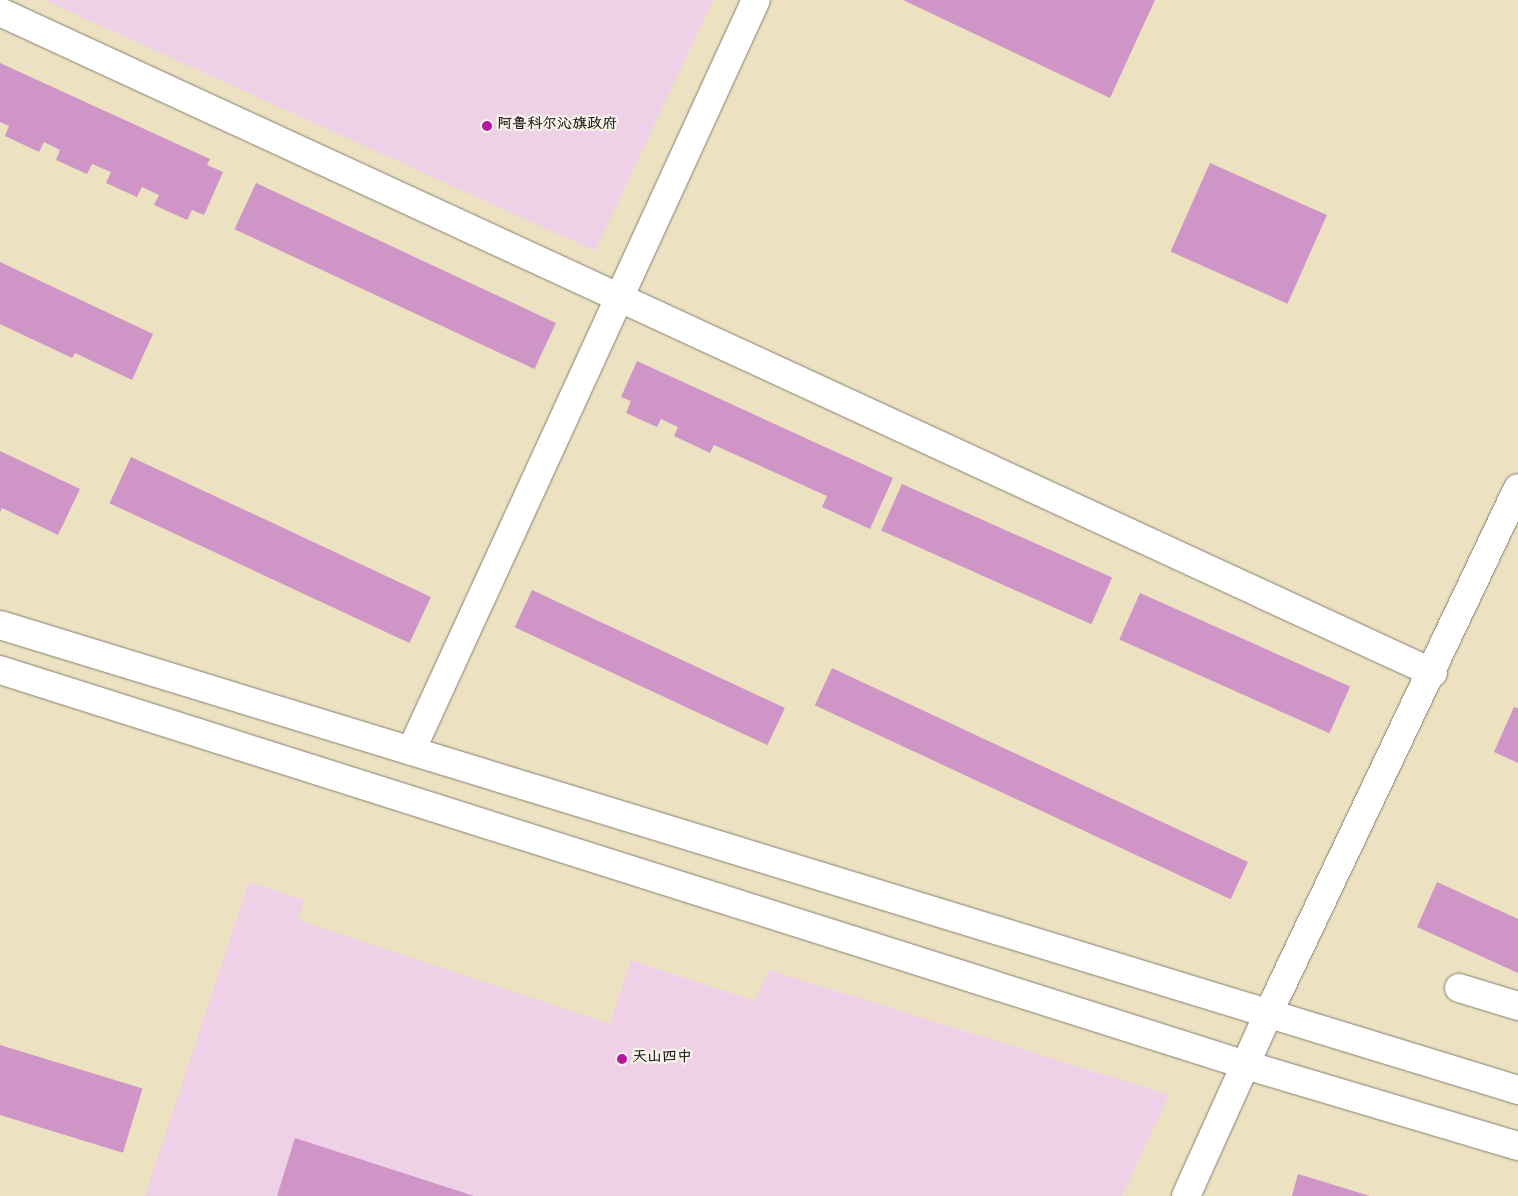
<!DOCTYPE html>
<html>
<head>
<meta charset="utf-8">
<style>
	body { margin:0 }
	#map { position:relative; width:1518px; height:1196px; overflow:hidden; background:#ece2c2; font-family:"Gochi Hand","LXGW WenKai TC",sans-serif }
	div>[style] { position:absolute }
	.built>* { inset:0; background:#eed0e7 }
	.building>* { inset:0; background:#ce95c6; transform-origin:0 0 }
	.roads { filter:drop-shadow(0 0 1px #847f6f) drop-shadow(0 0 1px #847f6f) }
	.minor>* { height:28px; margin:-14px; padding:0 14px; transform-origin:14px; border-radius:14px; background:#fff }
	.major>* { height:28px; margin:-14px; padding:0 14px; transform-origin:14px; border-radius:14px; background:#fff }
	.dots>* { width:14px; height:14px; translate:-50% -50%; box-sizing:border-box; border:2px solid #f7f3e8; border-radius:50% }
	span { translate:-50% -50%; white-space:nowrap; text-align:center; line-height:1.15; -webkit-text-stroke:4.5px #f7f3e8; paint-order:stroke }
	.poi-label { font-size:15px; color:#1c1c1c; font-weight:700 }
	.left { translate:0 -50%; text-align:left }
</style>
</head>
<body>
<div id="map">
	<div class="built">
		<div style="clip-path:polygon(44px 0,713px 0,595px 251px)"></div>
		<div style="clip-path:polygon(249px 882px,304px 900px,298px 920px,610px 1024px,631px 960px,755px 1001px,769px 970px,1169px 1095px,1122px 1196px,145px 1196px)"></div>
	</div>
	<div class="building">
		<div style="clip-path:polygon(903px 0,1155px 0,1110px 98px)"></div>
		<div style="clip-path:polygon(0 63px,210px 159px,207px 165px,223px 172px,204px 215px,192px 210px,187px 220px,154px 205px,159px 195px,142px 187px,137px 197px,106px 183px,111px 172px,92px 164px,87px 174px,56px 160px,60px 150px,44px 142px,39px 152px,5px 136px,9px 126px,0 122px)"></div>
		<div style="left:1210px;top:163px;width:128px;height:97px;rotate:24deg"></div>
		<div style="left:256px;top:183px;width:331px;height:51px;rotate:25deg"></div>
		<div style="clip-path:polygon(0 262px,153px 334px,132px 380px,75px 353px,72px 358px,0 324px)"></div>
		<div style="clip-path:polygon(637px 361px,893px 478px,870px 529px,822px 507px,827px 496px,714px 445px,710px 453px,674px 436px,678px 427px,661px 419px,657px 427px,626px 413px,631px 401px,621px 397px)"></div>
		<div style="clip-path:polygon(0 451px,80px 489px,58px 535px,2px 508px,0 512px)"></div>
		<div style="left:131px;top:457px;width:331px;height:51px;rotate:25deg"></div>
		<div style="left:902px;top:484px;width:230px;height:51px;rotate:24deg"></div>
		<div style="left:532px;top:590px;width:279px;height:41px;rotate:25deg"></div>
		<div style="left:1140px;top:593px;width:230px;height:51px;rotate:24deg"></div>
		<div style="left:832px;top:668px;width:459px;height:41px;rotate:25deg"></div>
		<div style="clip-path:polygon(1514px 707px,1518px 708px,1518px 763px,1494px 752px)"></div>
		<div style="clip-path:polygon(1437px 882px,1518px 919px,1518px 973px,1417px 927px)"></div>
		<div style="left:0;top:1045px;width:149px;height:67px;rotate:17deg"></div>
		<div style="clip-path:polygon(295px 1138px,474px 1196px,277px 1196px)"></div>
		<div style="clip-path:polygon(1298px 1174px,1370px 1196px,1292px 1196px)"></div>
	</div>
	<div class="roads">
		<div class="minor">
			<div style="left:0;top:12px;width:1578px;rotate:24.76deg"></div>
			<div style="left:411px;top:751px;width:826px;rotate:-65.33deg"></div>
			<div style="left:1459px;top:988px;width:62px;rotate:17deg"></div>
			<div style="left:1186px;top:1196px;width:200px;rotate:-65.7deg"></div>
			<div style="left:1268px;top:1014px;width:582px;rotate:-64.58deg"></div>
		</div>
		<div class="major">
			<div style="left:0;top:625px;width:1588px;rotate:17.03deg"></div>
			<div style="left:0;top:670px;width:1307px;rotate:17.59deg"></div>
			<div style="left:1246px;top:1065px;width:284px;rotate:16.6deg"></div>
		</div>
	</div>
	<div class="dots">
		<div style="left:487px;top:126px;background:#b5179e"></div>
		<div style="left:622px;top:1059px;background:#b5179e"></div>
	</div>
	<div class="poi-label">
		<span class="left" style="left:497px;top:126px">阿鲁科尔沁旗政府</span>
		<span class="left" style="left:632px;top:1059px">天山四中</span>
	</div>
</div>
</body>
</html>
